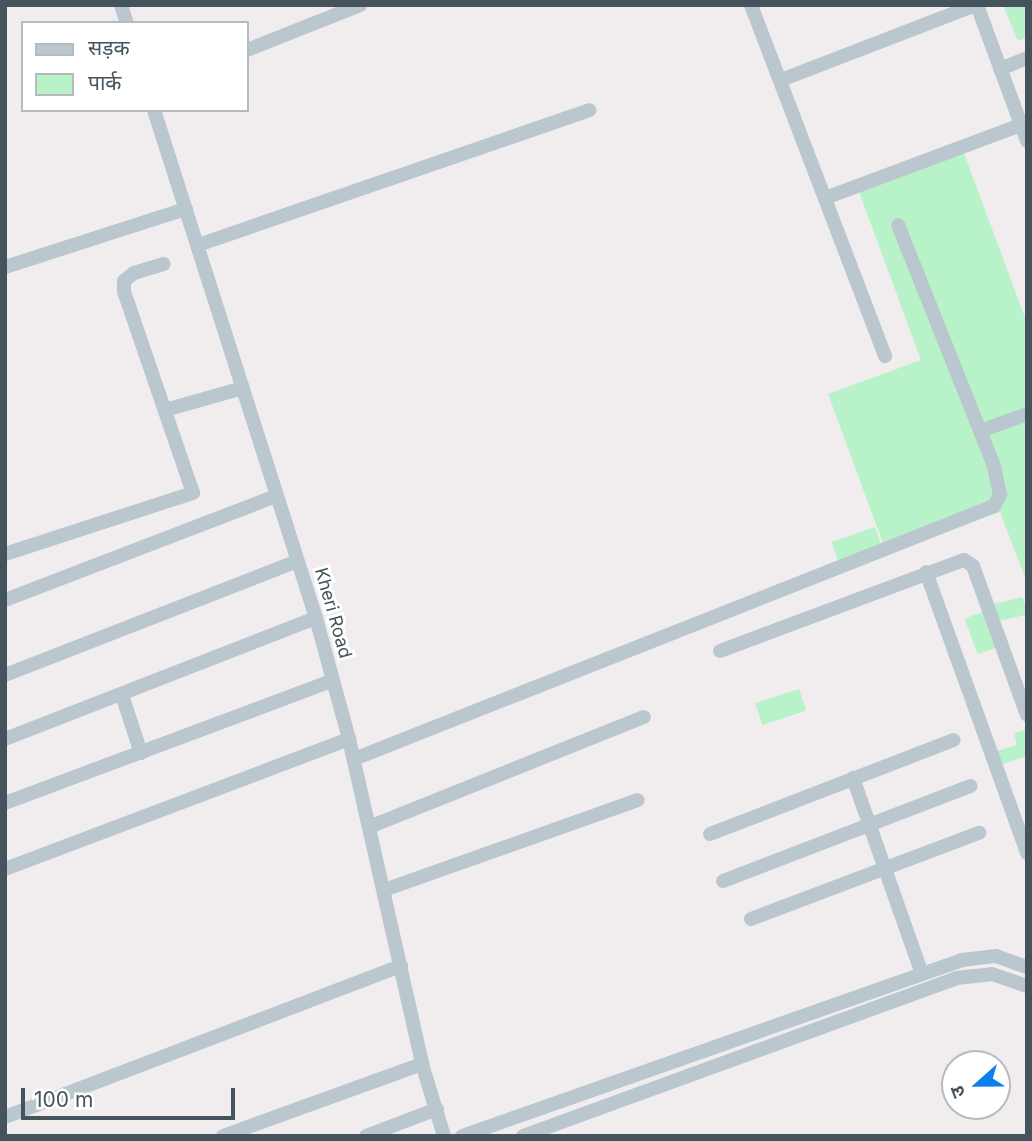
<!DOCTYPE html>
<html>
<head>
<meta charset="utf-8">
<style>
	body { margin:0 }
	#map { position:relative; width:1032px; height:1141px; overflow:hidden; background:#f1edee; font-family:Inter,"Noto Sans Devanagari",sans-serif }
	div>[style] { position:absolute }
	.green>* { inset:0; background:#b8f2c9; transform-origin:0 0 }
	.minor>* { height:14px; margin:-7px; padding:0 7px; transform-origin:7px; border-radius:7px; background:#bac7ce }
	span { translate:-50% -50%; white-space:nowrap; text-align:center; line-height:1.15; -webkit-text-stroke:6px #fff; paint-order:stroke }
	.street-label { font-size:18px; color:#44535c }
	.frame { position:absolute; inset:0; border:7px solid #44535c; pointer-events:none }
	.legend { position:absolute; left:21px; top:21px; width:228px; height:91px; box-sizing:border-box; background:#fff; border:2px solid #b4babe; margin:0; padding:9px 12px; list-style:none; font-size:21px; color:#44535c }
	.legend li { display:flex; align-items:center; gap:14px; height:35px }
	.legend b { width:35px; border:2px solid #b4babe }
	.north { position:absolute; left:941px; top:1050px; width:70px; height:70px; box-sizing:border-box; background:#fff; border:2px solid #b4babe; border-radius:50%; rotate:249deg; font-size:19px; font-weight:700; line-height:28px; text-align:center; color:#44535c }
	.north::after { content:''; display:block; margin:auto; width:24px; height:32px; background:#0b80ec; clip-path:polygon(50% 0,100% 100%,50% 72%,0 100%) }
	.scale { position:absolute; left:21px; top:1088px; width:214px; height:32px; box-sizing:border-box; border:4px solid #44535c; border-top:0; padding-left:9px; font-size:21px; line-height:24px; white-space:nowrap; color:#44535c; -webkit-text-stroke:5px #fff; paint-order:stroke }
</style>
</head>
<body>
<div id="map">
	<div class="green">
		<div style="clip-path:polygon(1003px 5px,1027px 5px,1027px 37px,1018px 41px)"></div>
		<div style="clip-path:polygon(964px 153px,1027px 323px,1027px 583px,1000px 512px,887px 554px,828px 394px,921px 360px,859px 192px)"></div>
		<div style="left:875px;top:527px;width:21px;height:46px;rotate:71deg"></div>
		<div style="left:1023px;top:597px;width:18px;height:31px;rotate:77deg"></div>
		<div style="left:991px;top:609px;width:38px;height:28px;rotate:70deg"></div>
		<div style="left:799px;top:689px;width:23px;height:46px;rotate:72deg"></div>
		<div style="clip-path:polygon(1027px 729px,1027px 756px,994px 767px,990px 753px,1017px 745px,1014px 733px)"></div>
	</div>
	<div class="minor">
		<div style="left:121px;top:5px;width:19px;rotate:72deg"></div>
		<div style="left:751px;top:5px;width:376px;rotate:69.1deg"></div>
		<div style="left:977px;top:5px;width:145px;rotate:69.8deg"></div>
		<div style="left:247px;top:50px;width:122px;rotate:-21.7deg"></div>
		<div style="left:1000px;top:69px;width:29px;rotate:-22deg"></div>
		<div style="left:781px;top:80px;width:208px;rotate:-21.1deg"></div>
		<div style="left:154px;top:110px;width:533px;rotate:72.31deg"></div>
		<div style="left:316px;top:618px;width:125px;rotate:74.7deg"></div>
		<div style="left:349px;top:739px;width:333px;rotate:77.3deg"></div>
		<div style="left:422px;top:1064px;width:75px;rotate:73deg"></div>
		<div style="left:828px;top:197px;width:206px;rotate:-20.5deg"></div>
		<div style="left:198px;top:245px;width:414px;rotate:-19deg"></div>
		<div style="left:5px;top:267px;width:190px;rotate:-17.8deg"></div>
		<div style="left:165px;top:410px;width:81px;rotate:-15.8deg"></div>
		<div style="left:980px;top:431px;width:50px;rotate:-19.9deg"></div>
		<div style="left:5px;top:554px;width:198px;rotate:-18deg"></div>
		<div style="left:193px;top:493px;width:213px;rotate:-108.9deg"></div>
		<div style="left:124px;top:292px;width:11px;rotate:-90deg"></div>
		<div style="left:124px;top:281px;width:13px;rotate:-39deg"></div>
		<div style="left:134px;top:273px;width:31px;rotate:-17deg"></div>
		<div style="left:926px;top:572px;width:299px;rotate:70.2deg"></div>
		<div style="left:5px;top:600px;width:290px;rotate:-21deg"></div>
		<div style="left:720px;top:651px;width:260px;rotate:-20.5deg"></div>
		<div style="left:964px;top:560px;width:11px;rotate:34deg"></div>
		<div style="left:973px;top:566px;width:158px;rotate:70.1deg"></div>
		<div style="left:5px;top:675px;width:313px;rotate:-21.3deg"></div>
		<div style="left:122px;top:695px;width:61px;rotate:71.9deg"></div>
		<div style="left:5px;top:739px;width:334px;rotate:-21.3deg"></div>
		<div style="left:354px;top:759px;width:688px;rotate:-21.57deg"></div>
		<div style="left:994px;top:506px;width:13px;rotate:-61deg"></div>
		<div style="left:1000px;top:495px;width:30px;rotate:-102deg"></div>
		<div style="left:994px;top:466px;width:259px;rotate:-111.7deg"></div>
		<div style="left:853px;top:778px;width:208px;rotate:70.6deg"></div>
		<div style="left:5px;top:803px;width:349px;rotate:-20.5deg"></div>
		<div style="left:369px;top:827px;width:296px;rotate:-21.8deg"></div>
		<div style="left:710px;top:834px;width:261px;rotate:-21.1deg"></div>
		<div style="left:5px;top:869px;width:368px;rotate:-20.7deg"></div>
		<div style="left:723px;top:881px;width:265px;rotate:-21deg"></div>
		<div style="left:384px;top:890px;width:269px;rotate:-19.5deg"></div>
		<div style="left:751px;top:919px;width:244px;rotate:-20.7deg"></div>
		<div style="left:5px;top:1117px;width:424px;rotate:-20.9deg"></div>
		<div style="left:223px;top:1136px;width:212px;rotate:-19.9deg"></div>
		<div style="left:366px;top:1136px;width:76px;rotate:-20.8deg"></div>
		<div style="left:462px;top:1136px;width:530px;rotate:-19.39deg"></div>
		<div style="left:962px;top:960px;width:34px;rotate:-7deg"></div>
		<div style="left:996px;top:956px;width:33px;rotate:20deg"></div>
		<div style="left:523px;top:1136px;width:461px;rotate:-20deg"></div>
		<div style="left:956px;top:978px;width:36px;rotate:-6deg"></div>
		<div style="left:992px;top:974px;width:37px;rotate:19deg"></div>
	</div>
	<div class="street-label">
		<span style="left:333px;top:613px;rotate:74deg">Kheri Road</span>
	</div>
	<div class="frame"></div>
	<ul class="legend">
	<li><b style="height:9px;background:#bac7ce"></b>सड़क</li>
	<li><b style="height:19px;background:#b8f2c9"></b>पार्क</li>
	</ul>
	<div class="north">उ</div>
	<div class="scale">100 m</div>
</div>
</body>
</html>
